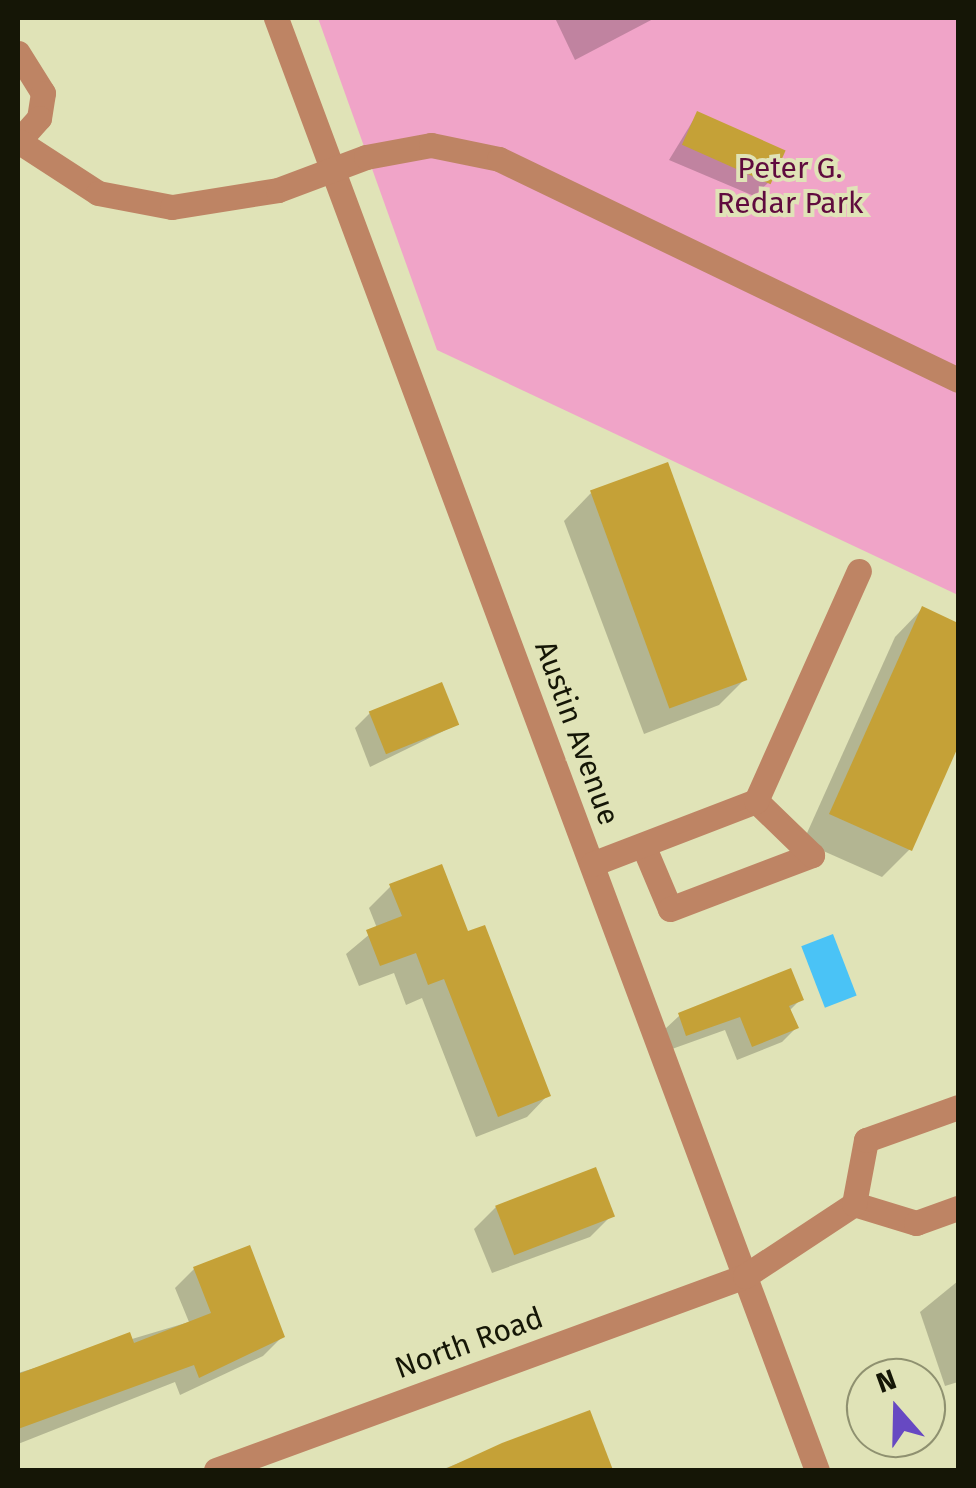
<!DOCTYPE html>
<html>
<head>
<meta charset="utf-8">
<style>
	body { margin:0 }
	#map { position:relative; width:976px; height:1488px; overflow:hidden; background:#e0e3b7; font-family:"Fira Sans",sans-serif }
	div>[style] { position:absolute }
	.green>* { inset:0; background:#f0a4c8 }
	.water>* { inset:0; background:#4ac3f6; transform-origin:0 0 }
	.shadow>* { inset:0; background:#0003 }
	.building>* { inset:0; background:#c5a137; transform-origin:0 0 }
	.minor>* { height:25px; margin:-12.5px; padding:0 12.5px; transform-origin:12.5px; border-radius:12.5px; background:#be8464 }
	span { translate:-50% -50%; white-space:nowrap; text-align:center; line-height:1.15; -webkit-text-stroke:8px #e0e3b7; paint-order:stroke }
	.park-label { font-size:30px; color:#600b3e }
	.street-label { font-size:30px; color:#151606 }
	.frame { position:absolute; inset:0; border:20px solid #151606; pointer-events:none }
	.north { position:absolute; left:846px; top:1358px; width:100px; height:100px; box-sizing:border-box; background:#e0e3b7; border:2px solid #8f9170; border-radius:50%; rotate:340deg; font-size:28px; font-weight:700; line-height:40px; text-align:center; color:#151606 }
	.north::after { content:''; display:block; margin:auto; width:35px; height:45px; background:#6749c2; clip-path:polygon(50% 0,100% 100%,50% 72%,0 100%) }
</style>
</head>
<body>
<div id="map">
	<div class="green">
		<div style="clip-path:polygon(318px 18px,958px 18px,958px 595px,437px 350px)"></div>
	</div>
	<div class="water">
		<div style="left:833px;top:934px;width:66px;height:34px;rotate:69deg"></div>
	</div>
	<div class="shadow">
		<div style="clip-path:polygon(555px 18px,655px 18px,575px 60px)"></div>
		<div style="clip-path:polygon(697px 114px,769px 182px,754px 196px,669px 160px)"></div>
		<div style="clip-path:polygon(591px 493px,746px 678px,719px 705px,644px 734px,564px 521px)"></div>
		<div style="clip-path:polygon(922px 609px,958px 625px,958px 741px,910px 849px,882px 877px,803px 842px,895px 637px)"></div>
		<div style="clip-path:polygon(370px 713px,456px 725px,370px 767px,355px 728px)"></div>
		<div style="clip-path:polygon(391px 886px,467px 934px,548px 1095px,527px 1117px,476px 1137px,422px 998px,406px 1005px,394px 973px,359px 986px,346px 954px,377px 928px,369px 908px)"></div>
		<div style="clip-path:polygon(801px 999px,789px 1011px,796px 1028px,782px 1042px,737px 1060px,725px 1030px,672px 1049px,664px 1030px,679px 1016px)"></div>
		<div style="clip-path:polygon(496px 1207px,612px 1215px,590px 1237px,492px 1273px,474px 1229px)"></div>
		<div style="clip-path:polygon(194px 1269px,282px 1337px,263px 1356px,180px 1395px,175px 1382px,18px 1444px,18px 1373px,189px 1322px,175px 1288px)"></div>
		<div style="clip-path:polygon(958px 1281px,958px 1382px,945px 1386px,920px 1312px)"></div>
		<div style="clip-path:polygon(588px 1413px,610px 1470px,441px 1470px)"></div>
	</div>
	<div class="building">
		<div style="left:697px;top:111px;width:97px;height:37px;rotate:24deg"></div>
		<div style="left:668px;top:462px;width:232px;height:83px;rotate:70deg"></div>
		<div style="clip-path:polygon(922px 606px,958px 623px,958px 747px,912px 851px,829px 814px)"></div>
		<div style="left:442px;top:682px;width:46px;height:79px;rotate:68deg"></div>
		<div style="clip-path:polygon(442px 864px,468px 931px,485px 925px,551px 1096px,498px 1117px,444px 979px,428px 985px,416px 953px,380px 966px,366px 930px,402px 916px,389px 884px)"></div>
		<div style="clip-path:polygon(791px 968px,804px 1000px,789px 1006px,799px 1028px,752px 1047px,740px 1017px,686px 1036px,678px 1013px)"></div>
		<div style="left:596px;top:1167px;width:53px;height:108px;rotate:69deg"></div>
		<div style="clip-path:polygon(250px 1245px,285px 1337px,199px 1378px,194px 1365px,18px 1429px,18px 1374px,130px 1332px,134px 1343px,211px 1313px,193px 1267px)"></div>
		<div style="clip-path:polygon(590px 1410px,613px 1470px,443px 1470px,502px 1443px)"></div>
	</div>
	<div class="minor">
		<div style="left:276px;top:18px;width:1550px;rotate:69.57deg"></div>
		<div style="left:18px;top:53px;width:47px;rotate:58deg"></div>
		<div style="left:43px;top:93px;width:25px;rotate:99deg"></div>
		<div style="left:39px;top:118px;width:31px;rotate:132deg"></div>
		<div style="left:18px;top:141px;width:95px;rotate:33deg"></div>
		<div style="left:98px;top:193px;width:75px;rotate:10.7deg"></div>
		<div style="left:172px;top:207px;width:107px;rotate:-9.1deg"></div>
		<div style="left:278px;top:190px;width:94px;rotate:-20.6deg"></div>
		<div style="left:366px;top:157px;width:66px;rotate:-10.5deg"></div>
		<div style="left:431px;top:145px;width:69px;rotate:11.6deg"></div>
		<div style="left:499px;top:159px;width:509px;rotate:25.71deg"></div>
		<div style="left:643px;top:845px;width:69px;rotate:67.1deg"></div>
		<div style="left:670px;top:909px;width:152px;rotate:-20.8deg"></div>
		<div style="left:812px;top:855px;width:78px;rotate:-136deg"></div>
		<div style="left:592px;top:864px;width:176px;rotate:-21deg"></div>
		<div style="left:756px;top:801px;width:252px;rotate:-65.9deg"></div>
		<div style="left:854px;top:1204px;width:65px;rotate:17deg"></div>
		<div style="left:916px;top:1223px;width:45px;rotate:-19.7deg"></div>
		<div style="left:216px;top:1470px;width:563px;rotate:-20.14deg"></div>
		<div style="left:745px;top:1276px;width:131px;rotate:-33.4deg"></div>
		<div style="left:854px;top:1204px;width:65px;rotate:-79.4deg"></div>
		<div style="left:866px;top:1140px;width:98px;rotate:-19.7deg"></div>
	</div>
	<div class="park-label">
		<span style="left:790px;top:185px">Peter G.<br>Redar Park</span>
	</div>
	<div class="street-label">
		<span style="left:577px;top:733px;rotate:70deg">Austin Avenue</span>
		<span style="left:469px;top:1343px;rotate:-20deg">North Road</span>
	</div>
	<div class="frame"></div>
	<div class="north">N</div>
</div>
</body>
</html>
